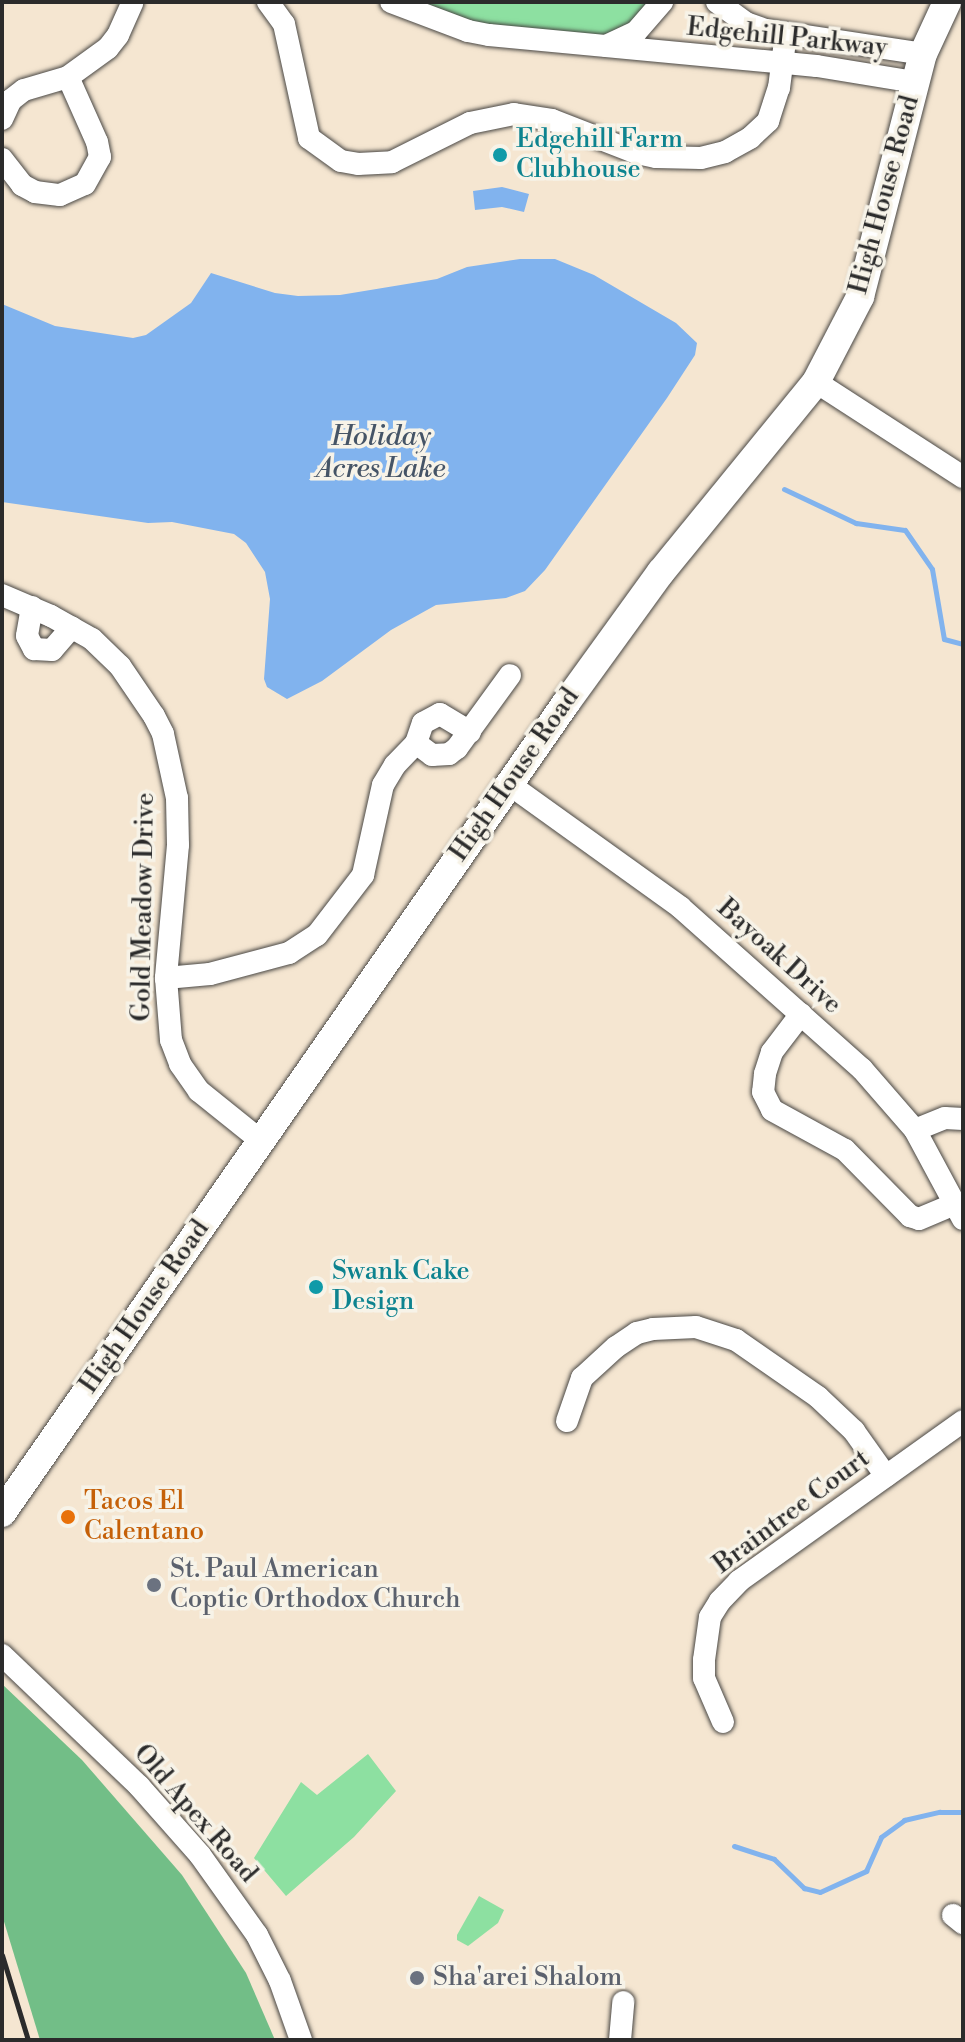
<!DOCTYPE html>
<html>
<head>
<meta charset="utf-8">
<style>
	body { margin:0 }
	#map { position:relative; width:965px; height:2042px; overflow:hidden; background:#f5e6d1; font-family:"Libre Bodoni",serif }
	div>[style] { position:absolute }
	.green>* { inset:0; background:#8de0a1 }
	.forest>* { inset:0; background:#72be87 }
	.water>* { inset:0; background:#81b3ee }
	.stream>* { height:5px; margin:-2.5px; padding:0 2.5px; transform-origin:2.5px; border-radius:2.5px; background:#81b3ee }
	.roads { filter:drop-shadow(0 0 2px #494744) drop-shadow(0 0 2px #494744) }
	.minor>* { height:22px; margin:-11px; padding:0 11px; transform-origin:11px; border-radius:11px; background:#fff }
	.major>* { height:28px; margin:-14px; padding:0 14px; transform-origin:14px; border-radius:14px; background:#fff }
	.rail>* { height:5px; margin:-2.5px; padding:0 2.5px; transform-origin:2.5px; border-radius:2.5px; background:#2b2b2b }
	.dots>* { width:22px; height:22px; translate:-50% -50%; box-sizing:border-box; border:4px solid #f7f3e8; border-radius:50% }
	span { translate:-50% -50%; white-space:nowrap; text-align:center; line-height:1.15; -webkit-text-stroke:7px #f7f3e8; paint-order:stroke }
	.street-label { font-size:26px; color:#2b2b2b }
	.culture-label { font-size:26px; color:#0d838f }
	.left { translate:0 -50%; text-align:left }
	.food-label { font-size:26px; color:#c56008 }
	.worship-label { font-size:26px; color:#5b616d }
	.water-label { font-size:28px; color:#455466; font-style:italic }
	.frame { position:absolute; inset:0; border:4px solid #2b2b2b; pointer-events:none }
</style>
</head>
<body>
<div id="map">
	<div class="green">
		<div style="clip-path:polygon(410px 2px,651px 2px,630px 25px,597px 37px,485px 27px)"></div>
		<div style="clip-path:polygon(368px 1754px,396px 1791px,354px 1837px,286px 1896px,254px 1858px,301px 1782px,317px 1795px)"></div>
		<div style="clip-path:polygon(479px 1896px,504px 1910px,498px 1923px,468px 1946px,457px 1940px,457px 1935px)"></div>
	</div>
	<div class="forest">
		<div style="clip-path:polygon(2px 1684px,82px 1760px,182px 1875px,246px 1973px,275px 2040px,40px 2040px,2px 1915px)"></div>
	</div>
	<div class="water">
		<div style="clip-path:polygon(502px 187px,529px 194px,524px 212px,502px 207px,475px 210px,473px 191px)"></div>
		<div style="clip-path:polygon(520px 259px,555px 259px,594px 275px,676px 323px,697px 343px,695px 355px,667px 398px,545px 570px,525px 591px,506px 598px,436px 605px,391px 630px,322px 681px,287px 699px,267px 687px,264px 679px,270px 599px,265px 572px,246px 543px,234px 534px,172px 522px,148px 523px,2px 502px,2px 304px,55px 326px,133px 338px,146px 335px,191px 303px,211px 273px,275px 293px,298px 296px,340px 295px,437px 279px,467px 267px)"></div>
	</div>
	<div class="stream">
		<div style="left:784px;top:489px;width:80px;rotate:25.3deg"></div>
		<div style="left:856px;top:523px;width:49px;rotate:8.1deg"></div>
		<div style="left:905px;top:530px;width:47px;rotate:55.3deg"></div>
		<div style="left:932px;top:569px;width:71px;rotate:80.3deg"></div>
		<div style="left:944px;top:639px;width:20px;rotate:15deg"></div>
		<div style="left:734px;top:1846px;width:42px;rotate:18deg"></div>
		<div style="left:774px;top:1859px;width:42px;rotate:44deg"></div>
		<div style="left:804px;top:1888px;width:16px;rotate:14deg"></div>
		<div style="left:820px;top:1892px;width:51px;rotate:-24.5deg"></div>
		<div style="left:866px;top:1871px;width:37px;rotate:-66deg"></div>
		<div style="left:881px;top:1837px;width:29px;rotate:-36deg"></div>
		<div style="left:904px;top:1820px;width:37px;rotate:-13deg"></div>
		<div style="left:940px;top:1812px;width:23px"></div>
	</div>
	<div class="roads">
		<div class="minor">
			<div style="left:268px;top:2px;width:27px;rotate:54deg"></div>
			<div style="left:284px;top:24px;width:117px;rotate:77.6deg"></div>
			<div style="left:309px;top:138px;width:39px;rotate:36deg"></div>
			<div style="left:341px;top:161px;width:17px;rotate:10deg"></div>
			<div style="left:358px;top:164px;width:34px;rotate:-3deg"></div>
			<div style="left:392px;top:162px;width:87px;rotate:-26.6deg"></div>
			<div style="left:470px;top:123px;width:45px;rotate:-11.6deg"></div>
			<div style="left:514px;top:114px;width:38px;rotate:9deg"></div>
			<div style="left:552px;top:120px;width:91px;rotate:21.2deg"></div>
			<div style="left:637px;top:153px;width:19px;rotate:12deg"></div>
			<div style="left:656px;top:157px;width:45px;rotate:1.3deg"></div>
			<div style="left:701px;top:158px;width:25px;rotate:-14deg"></div>
			<div style="left:725px;top:152px;width:29px;rotate:-29deg"></div>
			<div style="left:750px;top:138px;width:25px;rotate:-43deg"></div>
			<div style="left:768px;top:121px;width:35px;rotate:-72deg"></div>
			<div style="left:779px;top:88px;width:55px;rotate:-82.7deg"></div>
			<div style="left:391px;top:2px;width:82px;rotate:20.6deg"></div>
			<div style="left:468px;top:31px;width:21px;rotate:11deg"></div>
			<div style="left:489px;top:35px;width:329px;rotate:5.4deg"></div>
			<div style="left:817px;top:66px;width:99px;rotate:9.3deg"></div>
			<div style="left:717px;top:2px;width:36px;rotate:36deg"></div>
			<div style="left:746px;top:23px;width:20px;rotate:20deg"></div>
			<div style="left:765px;top:30px;width:160px;rotate:8.6deg"></div>
			<div style="left:606px;top:46px;width:33px;rotate:-25deg"></div>
			<div style="left:636px;top:32px;width:40px;rotate:-49deg"></div>
			<div style="left:2px;top:119px;width:21px;rotate:-65deg"></div>
			<div style="left:11px;top:100px;width:16px;rotate:-38deg"></div>
			<div style="left:24px;top:90px;width:46px;rotate:-16.5deg"></div>
			<div style="left:68px;top:77px;width:49px;rotate:-35.9deg"></div>
			<div style="left:108px;top:48px;width:16px;rotate:-52deg"></div>
			<div style="left:118px;top:35px;width:36px;rotate:-66deg"></div>
			<div style="left:2px;top:159px;width:33px;rotate:52deg"></div>
			<div style="left:22px;top:185px;width:15px;rotate:28deg"></div>
			<div style="left:35px;top:192px;width:25px;rotate:7deg"></div>
			<div style="left:60px;top:195px;width:27px;rotate:-24deg"></div>
			<div style="left:85px;top:184px;width:31px;rotate:-61deg"></div>
			<div style="left:100px;top:157px;width:15px;rotate:-101deg"></div>
			<div style="left:97px;top:142px;width:71px;rotate:-114deg"></div>
			<div style="left:816px;top:382px;width:175px;rotate:32.9deg"></div>
			<div style="left:2px;top:595px;width:53px;rotate:23.2deg"></div>
			<div style="left:51px;top:616px;width:47px;rotate:29.3deg"></div>
			<div style="left:92px;top:639px;width:39px;rotate:44deg"></div>
			<div style="left:120px;top:666px;width:60px;rotate:55.8deg"></div>
			<div style="left:154px;top:716px;width:20px;rotate:63deg"></div>
			<div style="left:163px;top:734px;width:66px;rotate:77.7deg"></div>
			<div style="left:177px;top:798px;width:47px;rotate:88.8deg"></div>
			<div style="left:178px;top:845px;width:134px;rotate:95.2deg"></div>
			<div style="left:166px;top:978px;width:62px;rotate:85.4deg"></div>
			<div style="left:171px;top:1040px;width:26px;rotate:69deg"></div>
			<div style="left:180px;top:1064px;width:33px;rotate:55deg"></div>
			<div style="left:199px;top:1091px;width:78px;rotate:38.8deg"></div>
			<div style="left:32px;top:607px;width:29px;rotate:100deg"></div>
			<div style="left:27px;top:636px;width:15px;rotate:62deg"></div>
			<div style="left:34px;top:649px;width:18px;rotate:3deg"></div>
			<div style="left:52px;top:650px;width:30px;rotate:-49deg"></div>
			<div style="left:416px;top:743px;width:20px;rotate:37deg"></div>
			<div style="left:432px;top:755px;width:17px;rotate:-3deg"></div>
			<div style="left:449px;top:754px;width:10px;rotate:-37deg"></div>
			<div style="left:457px;top:748px;width:90px;rotate:-54deg"></div>
			<div style="left:509px;top:784px;width:211px;rotate:35.7deg"></div>
			<div style="left:680px;top:907px;width:244px;rotate:41.7deg"></div>
			<div style="left:862px;top:1069px;width:81px;rotate:49deg"></div>
			<div style="left:915px;top:1130px;width:101px;rotate:61.7deg"></div>
			<div style="left:166px;top:978px;width:44px;rotate:-5.2deg"></div>
			<div style="left:210px;top:974px;width:82px;rotate:-14.9deg"></div>
			<div style="left:289px;top:953px;width:33px;rotate:-33deg"></div>
			<div style="left:317px;top:935px;width:76px;rotate:-52.5deg"></div>
			<div style="left:363px;top:875px;width:92px;rotate:-77.5deg"></div>
			<div style="left:383px;top:785px;width:23px;rotate:-59deg"></div>
			<div style="left:395px;top:765px;width:30px;rotate:-46deg"></div>
			<div style="left:416px;top:743px;width:21px;rotate:-71deg"></div>
			<div style="left:423px;top:723px;width:19px;rotate:-28deg"></div>
			<div style="left:440px;top:714px;width:35px;rotate:31deg"></div>
			<div style="left:801px;top:1014px;width:48px;rotate:127.3deg"></div>
			<div style="left:772px;top:1052px;width:23px;rotate:108deg"></div>
			<div style="left:765px;top:1074px;width:18px;rotate:96deg"></div>
			<div style="left:763px;top:1092px;width:20px;rotate:63deg"></div>
			<div style="left:772px;top:1110px;width:83px;rotate:28.7deg"></div>
			<div style="left:845px;top:1150px;width:93px;rotate:45.4deg"></div>
			<div style="left:910px;top:1216px;width:9px;rotate:18deg"></div>
			<div style="left:919px;top:1219px;width:39px;rotate:-23deg"></div>
			<div style="left:915px;top:1130px;width:32px;rotate:-22deg"></div>
			<div style="left:945px;top:1118px;width:18px;rotate:3deg"></div>
			<div style="left:567px;top:1421px;width:46px;rotate:-70.8deg"></div>
			<div style="left:582px;top:1378px;width:46px;rotate:-42.4deg"></div>
			<div style="left:616px;top:1347px;width:25px;rotate:-34deg"></div>
			<div style="left:637px;top:1333px;width:16px;rotate:-14deg"></div>
			<div style="left:653px;top:1329px;width:43px;rotate:-2.7deg"></div>
			<div style="left:696px;top:1327px;width:42px;rotate:18deg"></div>
			<div style="left:736px;top:1340px;width:100px;rotate:34.8deg"></div>
			<div style="left:818px;top:1397px;width:50px;rotate:43.4deg"></div>
			<div style="left:854px;top:1431px;width:55px;rotate:54.6deg"></div>
			<div style="left:2px;top:1655px;width:190px;rotate:43.7deg"></div>
			<div style="left:139px;top:1786px;width:92px;rotate:48.5deg"></div>
			<div style="left:200px;top:1855px;width:98px;rotate:54.5deg"></div>
			<div style="left:257px;top:1935px;width:51px;rotate:63.4deg"></div>
			<div style="left:280px;top:1981px;width:63px;rotate:70.4deg"></div>
			<div style="left:723px;top:1722px;width:48px;rotate:-113.4deg"></div>
			<div style="left:704px;top:1678px;width:18px;rotate:-90deg"></div>
			<div style="left:704px;top:1660px;width:43px;rotate:-82.1deg"></div>
			<div style="left:710px;top:1617px;width:19px;rotate:-58deg"></div>
			<div style="left:720px;top:1601px;width:28px;rotate:-46deg"></div>
			<div style="left:739px;top:1581px;width:275px;rotate:-35.5deg"></div>
			<div style="left:953px;top:1915px;width:13px;rotate:39deg"></div>
			<div style="left:620px;top:2040px;width:38px;rotate:-85deg"></div>
		</div>
		<div class="major">
			<div style="left:2px;top:1513px;width:987px;rotate:-55.15deg"></div>
			<div style="left:566px;top:703px;width:162px;rotate:-54.1deg"></div>
			<div style="left:661px;top:572px;width:245px;rotate:-50.8deg"></div>
			<div style="left:816px;top:382px;width:96px;rotate:-62.6deg"></div>
			<div style="left:860px;top:297px;width:251px;rotate:-75.5deg"></div>
			<div style="left:923px;top:54px;width:57px;rotate:-65.2deg"></div>
		</div>
	</div>
	<div class="rail">
		<div style="left:2px;top:1955px;width:89px;rotate:73deg"></div>
	</div>
	<div class="dots">
		<div style="left:500px;top:155px;background:#0f9aa8"></div>
		<div style="left:316px;top:1287px;background:#0f9aa8"></div>
		<div style="left:68px;top:1517px;background:#e8710a"></div>
		<div style="left:154px;top:1585px;background:#6b7280"></div>
		<div style="left:417px;top:1978px;background:#6b7280"></div>
	</div>
	<div class="street-label">
		<span style="left:787px;top:38px;rotate:6deg">Edgehill Parkway</span>
		<span style="left:885px;top:195px;rotate:-75deg">High House Road</span>
		<span style="left:515px;top:775px;rotate:-55deg">High House Road</span>
		<span style="left:144px;top:907px;rotate:-89deg">Gold Meadow Drive</span>
		<span style="left:779px;top:957px;rotate:42deg">Bayoak Drive</span>
		<span style="left:145px;top:1307px;rotate:-55deg">High House Road</span>
		<span style="left:792px;top:1512px;rotate:-37deg">Braintree Court</span>
		<span style="left:195px;top:1814px;rotate:49deg">Old Apex Road</span>
	</div>
	<div class="culture-label">
		<span class="left" style="left:516px;top:155px">Edgehill Farm<br>Clubhouse</span>
		<span class="left" style="left:332px;top:1287px">Swank Cake<br>Design</span>
	</div>
	<div class="food-label">
		<span class="left" style="left:84px;top:1517px">Tacos El<br>Calentano</span>
	</div>
	<div class="worship-label">
		<span class="left" style="left:170px;top:1585px">St. Paul American<br>Coptic Orthodox Church</span>
		<span class="left" style="left:433px;top:1978px">Sha'arei Shalom</span>
	</div>
	<div class="water-label">
		<span style="left:381px;top:453px">Holiday<br>Acres Lake</span>
	</div>
	<div class="frame"></div>
</div>
</body>
</html>
